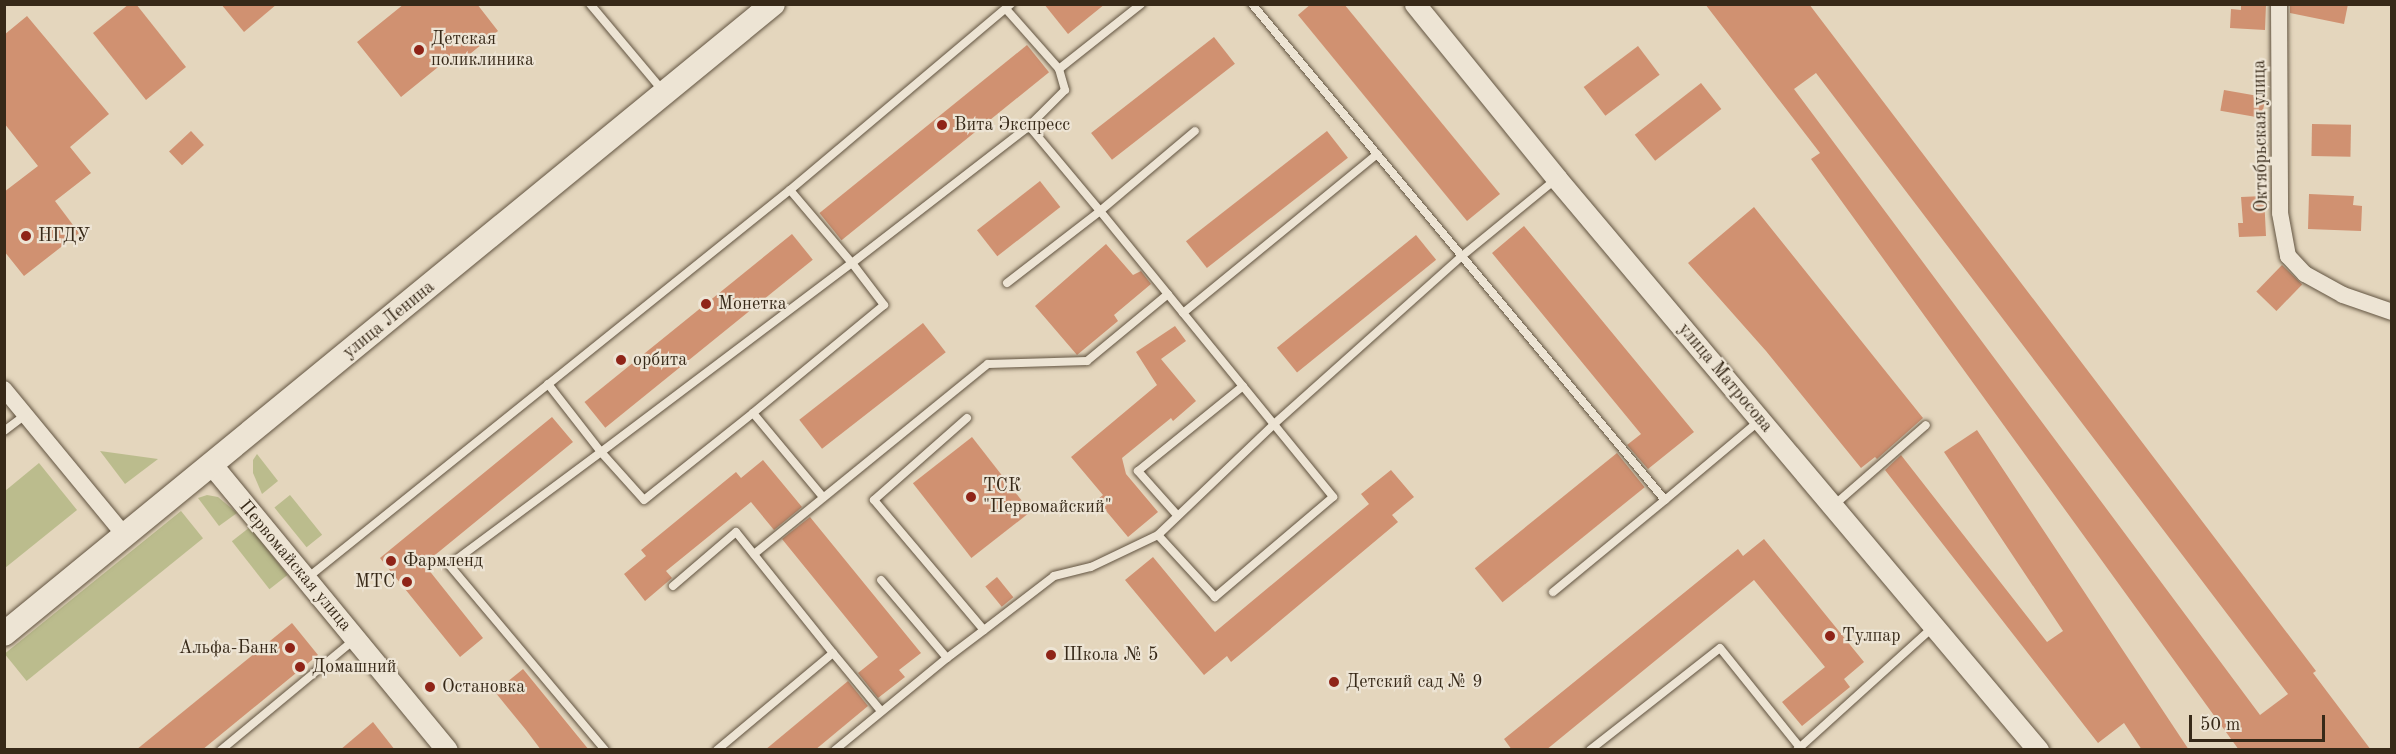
<!DOCTYPE html>
<html>
<head>
<meta charset="utf-8">
<style>
	body { margin:0 }
	#map { position:relative; width:2396px; height:754px; overflow:hidden; background:#e4d6bd; font-family:"Old Standard TT",serif }
	div>[style] { position:absolute }
	.green>* { inset:0; background:#bbbc8d; transform-origin:0 0 }
	.building>* { inset:0; background:#d09171; transform-origin:0 0 }
	.roads { filter:drop-shadow(0 0 2px #625441) drop-shadow(0 0 2px #625441) }
	.service>* { height:8px; margin:-4px; padding:0 4px; transform-origin:4px; border-radius:4px; background:#ede4d4 }
	.minor>* { height:16px; margin:-8px; padding:0 8px; transform-origin:8px; border-radius:8px; background:#ede4d4 }
	.tertiary>* { height:21px; margin:-10.5px; padding:0 10.5px; transform-origin:10.5px; border-radius:10.5px; background:#ede4d4 }
	.secondary>* { height:24px; margin:-12px; padding:0 12px; transform-origin:12px; border-radius:12px; background:#ede4d4 }
	.dots>* { width:16px; height:16px; translate:-50% -50%; box-sizing:border-box; border:3px solid #ede4d4; border-radius:50% }
	span { translate:-50% -50%; white-space:nowrap; text-align:center; line-height:1.15; -webkit-text-stroke:4.5px #ede4d4; paint-order:stroke }
	.poi-label { font-size:18px; color:#372918 }
	.left { translate:0 -50%; text-align:left }
	.right { translate:-100% -50%; text-align:right }
	.street-label { font-size:18px; color:#372918 }
	.frame { position:absolute; inset:0; border:6px solid #372918; pointer-events:none }
	.scale { position:absolute; left:2189px; top:715px; width:136px; height:27px; box-sizing:border-box; border:3px solid #372918; border-top:0; padding-left:8px; font-size:18px; line-height:21px; white-space:nowrap; color:#372918; -webkit-text-stroke:4px #ede4d4; paint-order:stroke }
</style>
</head>
<body>
<div id="map">
	<div class="green">
		<div style="clip-path:polygon(100px 451px,158px 459px,125px 484px)"></div>
		<div style="clip-path:polygon(257px 454px,278px 481px,262px 494px,253px 473px,253px 460px)"></div>
		<div style="clip-path:polygon(39px 463px,77px 510px,5px 568px,5px 491px)"></div>
		<div style="clip-path:polygon(207px 495px,218px 497px,237px 513px,219px 526px,198px 498px)"></div>
		<div style="left:290px;top:495px;width:51px;height:20px;rotate:51deg"></div>
		<div style="left:181px;top:511px;width:35px;height:227px;rotate:51deg"></div>
		<div style="left:250px;top:527px;width:61px;height:23px;rotate:52deg"></div>
	</div>
	<div class="building">
		<div style="clip-path:polygon(129px 4px,136px 4px,186px 67px,146px 100px,93px 33px)"></div>
		<div style="clip-path:polygon(221px 4px,277px 4px,244px 32px)"></div>
		<div style="clip-path:polygon(404px 4px,477px 4px,498px 31px,454px 67px,448px 59px,401px 97px,357px 42px)"></div>
		<div style="clip-path:polygon(1044px 4px,1105px 4px,1068px 34px)"></div>
		<div style="clip-path:polygon(1311px 4px,1344px 4px,1500px 194px,1467px 221px,1298px 15px)"></div>
		<div style="clip-path:polygon(evenodd,1705px 4px,1809px 4px,2316px 671px,2313px 673px,2371px 750px,2239px 750px,1811px 159px,1820px 153px,1705px 4px,1816px 73px,2288px 694px,2260px 715px,1794px 89px,1816px 73px)"></div>
		<div style="clip-path:polygon(2241px 4px,2266px 4px,2265px 30px,2230px 28px,2231px 9px,2241px 10px)"></div>
		<div style="clip-path:polygon(2290px 4px,2348px 4px,2344px 24px,2290px 13px)"></div>
		<div style="clip-path:polygon(27px 16px,109px 114px,70px 147px,91px 173px,55px 201px,79px 233px,24px 276px,4px 251px,4px 192px,38px 166px,4px 123px,4px 35px)"></div>
		<div style="left:1214px;top:37px;width:34px;height:156px;rotate:52deg"></div>
		<div style="left:1027px;top:45px;width:35px;height:267px;rotate:51deg"></div>
		<div style="left:1638px;top:46px;width:36px;height:68px;rotate:53deg"></div>
		<div style="left:1701px;top:83px;width:33px;height:84px;rotate:52deg"></div>
		<div style="left:2224px;top:90px;width:42px;height:21px;rotate:10deg"></div>
		<div style="left:2312px;top:124px;width:39px;height:32px;rotate:1deg"></div>
		<div style="left:191px;top:131px;width:19px;height:30px;rotate:47deg"></div>
		<div style="left:1327px;top:131px;width:34px;height:179px;rotate:52deg"></div>
		<div style="left:1040px;top:181px;width:33px;height:80px;rotate:52deg"></div>
		<div style="clip-path:polygon(2309px 194px,2354px 196px,2353px 205px,2362px 206px,2361px 231px,2308px 229px)"></div>
		<div style="clip-path:polygon(2264px 196px,2266px 236px,2239px 237px,2238px 223px,2243px 223px,2241px 197px)"></div>
		<div style="clip-path:polygon(1754px 207px,1923px 418px,1877px 459px,1875px 457px,1861px 468px,1766px 351px,1688px 263px)"></div>
		<div style="clip-path:polygon(1524px 226px,1694px 432px,1648px 469px,1627px 445px,1641px 434px,1492px 253px)"></div>
		<div style="left:792px;top:234px;width:33px;height:267px;rotate:51deg"></div>
		<div style="left:1416px;top:235px;width:32px;height:179px;rotate:51deg"></div>
		<div style="clip-path:polygon(1106px 244px,1133px 275px,1141px 271px,1151px 284px,1114px 315px,1118px 321px,1077px 355px,1035px 306px)"></div>
		<div style="left:2282px;top:265px;width:28px;height:37px;rotate:44deg"></div>
		<div style="left:923px;top:323px;width:37px;height:157px;rotate:52deg"></div>
		<div style="clip-path:polygon(1175px 326px,1186px 341px,1161px 359px,1196px 401px,1173px 421px,1171px 418px,1122px 458px,1126px 474px,1158px 512px,1128px 537px,1097px 500px,1103px 495px,1071px 457px,1157px 385px,1136px 352px)"></div>
		<div style="clip-path:polygon(552px 417px,573px 442px,424px 564px,483px 638px,460px 657px,380px 558px)"></div>
		<div style="clip-path:polygon(1977px 430px,2189px 750px,2142px 750px,2124px 723px,2098px 743px,1885px 470px,1901px 455px,2047px 642px,2063px 631px,1944px 452px)"></div>
		<div style="left:972px;top:437px;width:95px;height:75px;rotate:52deg"></div>
		<div style="left:1617px;top:453px;width:44px;height:183px;rotate:51deg"></div>
		<div style="clip-path:polygon(763px 460px,802px 507px,774px 530px,751px 502px,666px 571px,672px 578px,645px 601px,624px 574px,646px 556px,641px 550px,736px 472px,741px 478px)"></div>
		<div style="clip-path:polygon(1391px 470px,1414px 497px,1392px 515px,1398px 522px,1231px 662px,1227px 656px,1204px 675px,1125px 580px,1153px 557px,1215px 632px,1369px 504px,1361px 494px)"></div>
		<div style="clip-path:polygon(810px 517px,921px 653px,899px 670px,905px 677px,878px 698px,858px 673px,878px 657px,782px 539px)"></div>
		<div style="clip-path:polygon(1764px 539px,1864px 662px,1844px 679px,1850px 687px,1802px 726px,1782px 702px,1825px 667px,1754px 580px,1546px 750px,1512px 750px,1504px 739px,1738px 549px,1743px 556px)"></div>
		<div style="left:997px;top:577px;width:26px;height:15px;rotate:51deg"></div>
		<div style="clip-path:polygon(292px 623px,318px 655px,202px 750px,136px 750px)"></div>
		<div style="clip-path:polygon(523px 669px,589px 750px,541px 750px,526px 730px,495px 692px)"></div>
		<div style="clip-path:polygon(848px 681px,868px 706px,815px 750px,765px 750px)"></div>
		<div style="clip-path:polygon(373px 722px,395px 750px,340px 750px)"></div>
	</div>
	<div class="roads">
		<div class="service">
			<div style="left:590px;top:4px;width:114px;rotate:50deg"></div>
			<div style="left:1252px;top:4px;width:645px;rotate:50.22deg"></div>
			<div style="left:1665px;top:500px;width:123px;rotate:-40deg"></div>
			<div style="left:1006px;top:9px;width:80px;rotate:48.5deg"></div>
			<div style="left:1059px;top:69px;width:22px;rotate:74deg"></div>
			<div style="left:1065px;top:90px;width:51px;rotate:135deg"></div>
			<div style="left:1029px;top:126px;width:111px;rotate:50.1deg"></div>
			<div style="left:1100px;top:211px;width:124px;rotate:-40.1deg"></div>
			<div style="left:1059px;top:69px;width:105px;rotate:-38.4deg"></div>
			<div style="left:790px;top:190px;width:96px;rotate:49.7deg"></div>
			<div style="left:852px;top:263px;width:224px;rotate:-37.7deg"></div>
			<div style="left:1007px;top:283px;width:118px;rotate:-37.7deg"></div>
			<div style="left:1100px;top:211px;width:369px;rotate:50.8deg"></div>
			<div style="left:1333px;top:497px;width:155px;rotate:139.7deg"></div>
			<div style="left:1215px;top:597px;width:84px;rotate:-132.6deg"></div>
			<div style="left:1183px;top:313px;width:251px;rotate:-39.3deg"></div>
			<div style="left:548px;top:384px;width:86px;rotate:52.1deg"></div>
			<div style="left:601px;top:452px;width:314px;rotate:-37deg"></div>
			<div style="left:852px;top:263px;width:53px;rotate:52.7deg"></div>
			<div style="left:884px;top:305px;width:170px;rotate:140.5deg"></div>
			<div style="left:753px;top:413px;width:109px;rotate:50.2deg"></div>
			<div style="left:967px;top:418px;width:124px;rotate:138.6deg"></div>
			<div style="left:874px;top:500px;width:170px;rotate:49.8deg"></div>
			<div style="left:984px;top:630px;width:88px;rotate:-37.6deg"></div>
			<div style="left:1054px;top:576px;width:38px;rotate:-14deg"></div>
			<div style="left:1091px;top:567px;width:74px;rotate:-25.5deg"></div>
			<div style="left:1158px;top:535px;width:161px;rotate:-43.7deg"></div>
			<div style="left:1274px;top:424px;width:252px;rotate:-41.8deg"></div>
			<div style="left:1462px;top:256px;width:122px;rotate:-39.3deg"></div>
			<div style="left:4px;top:431px;width:26px;rotate:-37deg"></div>
			<div style="left:1833px;top:506px;width:123px;rotate:-41.1deg"></div>
			<div style="left:1177px;top:515px;width:59px;rotate:-131.6deg"></div>
			<div style="left:1138px;top:471px;width:135px;rotate:-39deg"></div>
			<div style="left:754px;top:554px;width:301px;rotate:-39.1deg"></div>
			<div style="left:988px;top:364px;width:99px;rotate:-1.7deg"></div>
			<div style="left:1087px;top:361px;width:105px;rotate:-39.6deg"></div>
			<div style="left:306px;top:579px;width:621px;rotate:-38.79deg"></div>
			<div style="left:790px;top:190px;width:289px;rotate:-40.1deg"></div>
			<div style="left:673px;top:586px;width:83px;rotate:-40.6deg"></div>
			<div style="left:736px;top:532px;width:155px;rotate:51.3deg"></div>
			<div style="left:833px;top:653px;width:151px;rotate:140.1deg"></div>
			<div style="left:1553px;top:592px;width:145px;rotate:-39.4deg"></div>
			<div style="left:833px;top:653px;width:75px;rotate:50.4deg"></div>
			<div style="left:947px;top:658px;width:46px;rotate:-37.1deg"></div>
			<div style="left:221px;top:750px;width:174px;rotate:-39.6deg"></div>
			<div style="left:605px;top:750px;width:242px;rotate:-130.1deg"></div>
			<div style="left:449px;top:565px;width:189px;rotate:-36.6deg"></div>
			<div style="left:601px;top:452px;width:64px;rotate:48.1deg"></div>
			<div style="left:644px;top:500px;width:139px;rotate:-38.6deg"></div>
			<div style="left:835px;top:750px;width:145px;rotate:-39.4deg"></div>
			<div style="left:947px;top:658px;width:102px;rotate:-130.2deg"></div>
			<div style="left:1590px;top:750px;width:165px;rotate:-38.1deg"></div>
			<div style="left:1720px;top:648px;width:131px;rotate:51.2deg"></div>
			<div style="left:1797px;top:750px;width:185px;rotate:-42.1deg"></div>
		</div>
		<div class="minor">
			<div style="left:2279px;top:4px;width:209px;rotate:89.7deg"></div>
			<div style="left:2280px;top:213px;width:44px;rotate:79.5deg"></div>
			<div style="left:2288px;top:256px;width:25px;rotate:47deg"></div>
			<div style="left:2305px;top:274px;width:43px;rotate:28.9deg"></div>
			<div style="left:2343px;top:295px;width:52px;rotate:19.1deg"></div>
			<div style="left:4px;top:389px;width:190px;rotate:50.5deg"></div>
		</div>
		<div class="tertiary">
			<div style="left:1415px;top:4px;width:225px;rotate:50.9deg"></div>
			<div style="left:1557px;top:179px;width:747px;rotate:49.89deg"></div>
			<div style="left:212px;top:465px;width:369px;rotate:50.5deg"></div>
		</div>
		<div class="secondary">
			<div style="left:4px;top:634px;width:994px;rotate:-39.33deg"></div>
		</div>
	</div>
	<div class="dots">
		<div style="left:419px;top:50px;background:#8f2418"></div>
		<div style="left:942px;top:125px;background:#8f2418"></div>
		<div style="left:26px;top:236px;background:#8f2418"></div>
		<div style="left:706px;top:304px;background:#8f2418"></div>
		<div style="left:621px;top:360px;background:#8f2418"></div>
		<div style="left:971px;top:497px;background:#8f2418"></div>
		<div style="left:391px;top:561px;background:#8f2418"></div>
		<div style="left:407px;top:582px;background:#8f2418"></div>
		<div style="left:1830px;top:636px;background:#8f2418"></div>
		<div style="left:290px;top:648px;background:#8f2418"></div>
		<div style="left:1051px;top:655px;background:#8f2418"></div>
		<div style="left:300px;top:667px;background:#8f2418"></div>
		<div style="left:1334px;top:682px;background:#8f2418"></div>
		<div style="left:430px;top:687px;background:#8f2418"></div>
	</div>
	<div class="poi-label">
		<span class="left" style="left:431px;top:50px">Детская<br>поликлиника</span>
		<span class="left" style="left:954px;top:125px">Вита Экспресс</span>
		<span class="left" style="left:38px;top:236px">НГДУ</span>
		<span class="left" style="left:718px;top:304px">Монетка</span>
		<span class="left" style="left:633px;top:360px">орбита</span>
		<span class="left" style="left:983px;top:497px">ТСК<br>"Первомайский"</span>
		<span class="left" style="left:403px;top:561px">Фармленд</span>
		<span class="right" style="left:395px;top:582px">МТС</span>
		<span class="left" style="left:1842px;top:636px">Тулпар</span>
		<span class="right" style="left:278px;top:648px">Альфа-Банк</span>
		<span class="left" style="left:1063px;top:655px">Школа № 5</span>
		<span class="left" style="left:312px;top:667px">Домашний</span>
		<span class="left" style="left:1346px;top:682px">Детский сад № 9</span>
		<span class="left" style="left:442px;top:687px">Остановка</span>
	</div>
	<div class="street-label">
		<span style="left:2261px;top:136px;rotate:-91deg">Октябрьская улица</span>
		<span style="left:389px;top:320px;rotate:-39deg">улица Ленина</span>
		<span style="left:1725px;top:378px;rotate:50deg">улица Матросова</span>
		<span style="left:295px;top:566px;rotate:50deg">Первомайская улица</span>
	</div>
	<div class="frame"></div>
	<div class="scale">50 m</div>
</div>
</body>
</html>
